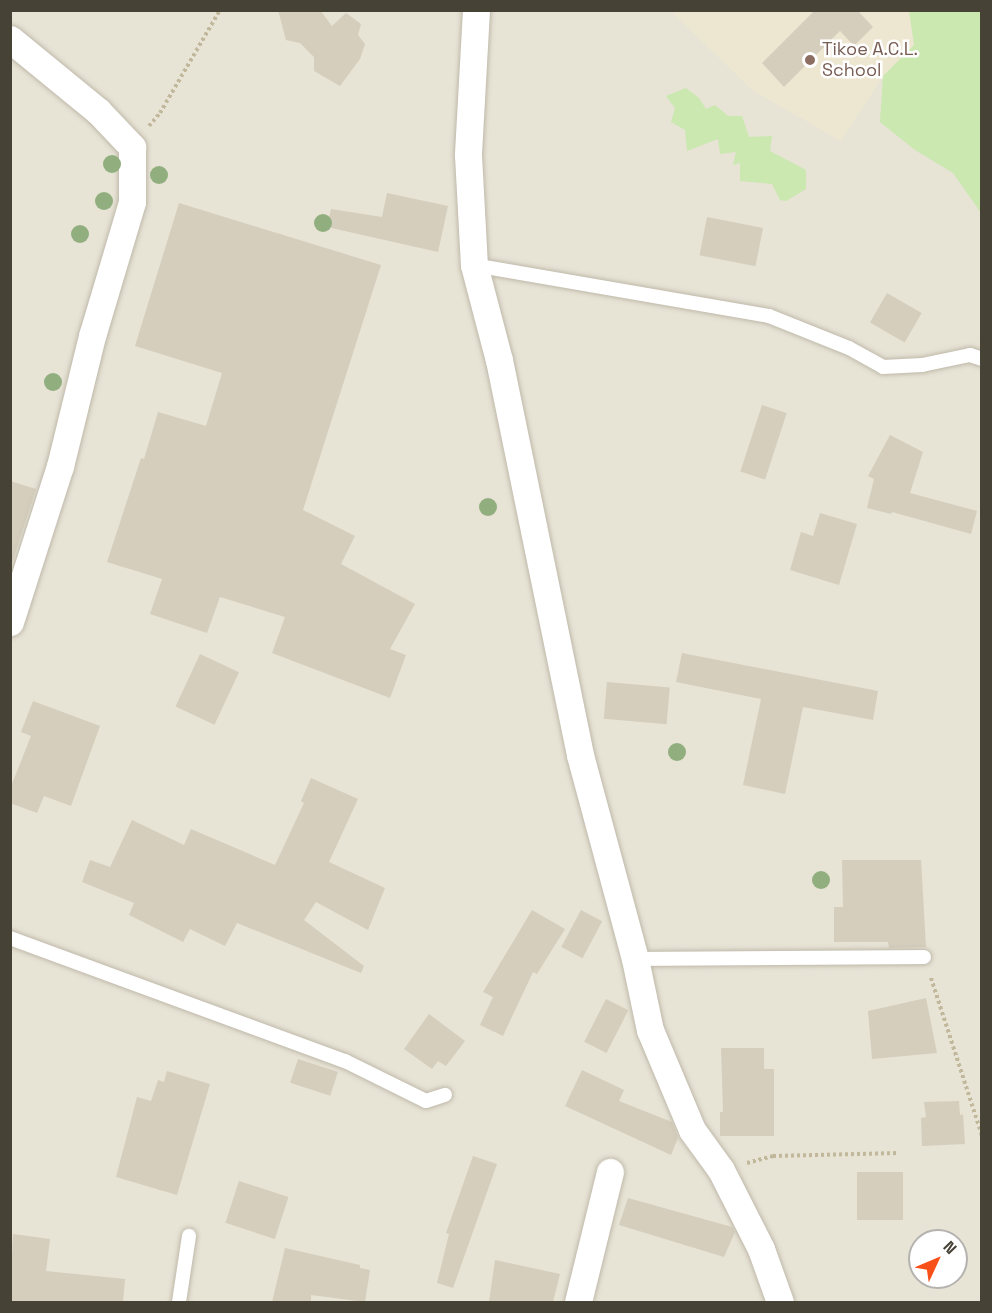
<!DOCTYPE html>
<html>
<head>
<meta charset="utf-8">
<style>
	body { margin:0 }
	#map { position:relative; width:992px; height:1313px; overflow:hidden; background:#f3f1e7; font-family:"Space Grotesk",sans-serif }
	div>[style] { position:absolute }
	.residential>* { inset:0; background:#e7e3d5 }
	.education>* { inset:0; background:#ede7d1 }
	.green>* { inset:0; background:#cae8b0 }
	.building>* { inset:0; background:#d5cebd; transform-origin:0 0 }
	.path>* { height:4px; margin-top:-2px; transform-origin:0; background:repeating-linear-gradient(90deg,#c1b79b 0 3px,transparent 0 6px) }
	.roads { filter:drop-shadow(0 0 2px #bfb9aa) drop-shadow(0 0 2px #bfb9aa) }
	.service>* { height:14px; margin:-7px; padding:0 7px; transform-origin:7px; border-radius:7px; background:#fff }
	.minor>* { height:27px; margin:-13.5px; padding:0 13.5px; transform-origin:13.5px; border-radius:13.5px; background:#fff }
	.trees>* { width:18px; height:18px; margin:-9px; border-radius:50%; background:#91ae7e }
	.dots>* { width:16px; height:16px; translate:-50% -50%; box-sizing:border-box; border:3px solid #fff; border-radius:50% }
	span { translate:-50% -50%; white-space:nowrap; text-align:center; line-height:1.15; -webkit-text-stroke:5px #fff; paint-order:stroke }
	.education-label { font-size:18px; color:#785e54 }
	.left { translate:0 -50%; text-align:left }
	.frame { position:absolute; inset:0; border:12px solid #474236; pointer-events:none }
	.north { position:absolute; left:908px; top:1229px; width:60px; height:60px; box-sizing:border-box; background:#fff; border:2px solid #b5b3af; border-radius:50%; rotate:46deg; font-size:16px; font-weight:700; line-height:24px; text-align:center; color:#474236 }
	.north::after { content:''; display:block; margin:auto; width:21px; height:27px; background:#f94f19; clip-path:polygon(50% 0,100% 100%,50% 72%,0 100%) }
</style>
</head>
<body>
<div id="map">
	<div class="residential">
		<div style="clip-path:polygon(evenodd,10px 11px,981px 11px,981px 1302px,11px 1302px,10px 11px,920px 1241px,956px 1241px,956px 1277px,920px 1277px,920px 1241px)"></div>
	</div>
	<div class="education">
		<div style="clip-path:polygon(671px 11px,956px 11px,883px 76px,841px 141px,752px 90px)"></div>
	</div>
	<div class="green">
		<div style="clip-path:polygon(909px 11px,981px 11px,981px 213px,953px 173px,915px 150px,880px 122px,883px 76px,914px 45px)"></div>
		<div style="clip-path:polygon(686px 88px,699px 98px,706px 109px,715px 105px,728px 116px,742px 116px,749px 137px,772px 136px,770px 151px,806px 170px,806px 189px,786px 201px,780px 200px,772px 184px,740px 181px,740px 163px,733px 165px,736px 152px,720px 154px,718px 139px,687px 151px,685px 130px,671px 122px,675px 108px,666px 96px)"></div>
	</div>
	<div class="building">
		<div style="clip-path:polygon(278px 10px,320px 10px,332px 26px,346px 13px,361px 24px,358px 35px,365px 44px,360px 59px,340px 86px,314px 71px,314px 57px,300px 43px,286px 40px)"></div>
		<div style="clip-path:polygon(815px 10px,861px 10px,859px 12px,873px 27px,854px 46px,840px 31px,784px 87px,762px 63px)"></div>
		<div style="clip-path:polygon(387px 193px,448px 206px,438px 252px,327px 227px,331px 209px,382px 217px)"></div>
		<div style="clip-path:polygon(179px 203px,381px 265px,303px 510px,355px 536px,341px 564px,415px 604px,390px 649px,406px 655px,390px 698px,272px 653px,285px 617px,220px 597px,207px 633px,150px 614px,162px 579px,107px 562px,141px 458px,144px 459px,158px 412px,206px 426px,222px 373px,135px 346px)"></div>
		<div style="left:707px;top:217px;width:57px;height:39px;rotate:11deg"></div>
		<div style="left:887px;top:293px;width:40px;height:34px;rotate:30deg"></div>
		<div style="left:762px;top:405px;width:26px;height:70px;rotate:18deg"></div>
		<div style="clip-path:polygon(890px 435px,923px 452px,910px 493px,977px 511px,971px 534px,892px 512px,891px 514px,867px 508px,874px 479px,868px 476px)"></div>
		<div style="clip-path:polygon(10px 481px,36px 489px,11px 566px,10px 566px)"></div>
		<div style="clip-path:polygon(820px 513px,857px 524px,839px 585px,790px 570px,801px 532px,813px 536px)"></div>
		<div style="clip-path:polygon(682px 653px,878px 691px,873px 720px,803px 707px,785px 794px,743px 785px,761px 699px,676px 682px)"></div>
		<div style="left:200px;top:654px;width:43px;height:58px;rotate:25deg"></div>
		<div style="left:607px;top:682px;width:63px;height:37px;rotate:5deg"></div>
		<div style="clip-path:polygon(33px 701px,100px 726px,71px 806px,44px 796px,37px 813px,10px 803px,10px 789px,31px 736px,21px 732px)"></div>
		<div style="clip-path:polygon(311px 778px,358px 799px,329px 862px,385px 888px,368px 930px,316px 902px,304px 920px,364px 966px,361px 973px,237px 923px,225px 946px,190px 929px,183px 942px,129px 915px,134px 903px,82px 882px,90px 860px,110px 867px,132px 820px,184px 845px,191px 829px,275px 865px,304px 803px,301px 801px)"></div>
		<div style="clip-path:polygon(842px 860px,921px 860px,926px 947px,889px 948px,888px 942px,834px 942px,834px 907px,843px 907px)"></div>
		<div style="clip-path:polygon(532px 910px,565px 929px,537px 974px,533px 972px,503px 1036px,480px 1025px,493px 997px,483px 992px)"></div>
		<div style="left:581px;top:910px;width:24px;height:42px;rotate:28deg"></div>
		<div style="clip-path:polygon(926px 998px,937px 1053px,872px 1059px,868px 1011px)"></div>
		<div style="left:606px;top:999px;width:25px;height:48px;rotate:27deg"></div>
		<div style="clip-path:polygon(429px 1014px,465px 1041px,446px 1066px,438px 1061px,432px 1069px,404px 1049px)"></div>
		<div style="clip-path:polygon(721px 1048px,764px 1048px,764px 1069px,774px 1069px,774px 1136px,720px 1136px,720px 1112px,723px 1112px)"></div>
		<div style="left:298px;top:1059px;width:42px;height:25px;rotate:18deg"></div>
		<div style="clip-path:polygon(582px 1070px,624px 1090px,619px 1101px,672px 1122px,678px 1138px,671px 1155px,565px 1106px)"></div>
		<div style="clip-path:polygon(167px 1071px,210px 1084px,177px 1195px,116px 1177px,137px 1097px,151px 1101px,158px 1080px,164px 1082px)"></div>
		<div style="clip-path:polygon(959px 1101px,960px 1115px,963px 1114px,965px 1144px,922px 1146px,921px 1118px,926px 1117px,924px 1102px)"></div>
		<div style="clip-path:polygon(473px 1156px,497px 1164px,453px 1288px,437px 1283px,449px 1234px,446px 1233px)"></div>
		<div style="left:903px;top:1172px;width:48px;height:46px;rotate:90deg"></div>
		<div style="left:239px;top:1181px;width:52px;height:44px;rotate:18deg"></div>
		<div style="clip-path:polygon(628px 1198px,732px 1227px,735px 1232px,724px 1257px,619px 1225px)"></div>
		<div style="clip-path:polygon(13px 1234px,50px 1239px,46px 1271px,125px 1279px,123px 1302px,10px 1302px)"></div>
		<div style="clip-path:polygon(285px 1248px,360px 1265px,360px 1268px,370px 1270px,365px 1302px,311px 1295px,311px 1302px,272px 1302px)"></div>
		<div style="clip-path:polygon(495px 1260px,560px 1274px,553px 1302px,489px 1302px)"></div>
	</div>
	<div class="path">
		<div style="left:149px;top:126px;width:17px;rotate:-50deg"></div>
		<div style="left:160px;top:113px;width:119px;rotate:-59.8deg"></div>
		<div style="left:931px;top:978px;width:166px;rotate:72.1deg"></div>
		<div style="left:747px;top:1163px;width:27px;rotate:-15deg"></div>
		<div style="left:773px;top:1156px;width:126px;rotate:-1.4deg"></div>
	</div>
	<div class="roads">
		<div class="service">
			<div style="left:474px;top:265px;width:299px;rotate:9.8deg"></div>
			<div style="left:769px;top:316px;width:86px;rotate:21.8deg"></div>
			<div style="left:849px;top:348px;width:39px;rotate:29deg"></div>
			<div style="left:883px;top:367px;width:39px;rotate:-3deg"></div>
			<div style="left:922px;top:365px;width:49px;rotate:-11.8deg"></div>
			<div style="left:970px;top:355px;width:13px;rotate:18deg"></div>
			<div style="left:10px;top:938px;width:357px;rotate:20.2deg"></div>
			<div style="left:345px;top:1061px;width:90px;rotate:26.3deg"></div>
			<div style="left:426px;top:1101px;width:20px;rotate:-18deg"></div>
			<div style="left:635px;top:959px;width:289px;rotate:-0.4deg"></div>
			<div style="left:179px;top:1302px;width:67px;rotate:-81.4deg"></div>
		</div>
		<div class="minor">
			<div style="left:476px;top:10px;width:145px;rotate:93.2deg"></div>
			<div style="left:468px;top:155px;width:110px;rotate:86.9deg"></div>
			<div style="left:474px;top:265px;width:98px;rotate:75.3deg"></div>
			<div style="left:499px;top:360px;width:403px;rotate:78.4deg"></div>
			<div style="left:580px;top:755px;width:211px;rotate:74.9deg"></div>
			<div style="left:635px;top:959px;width:73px;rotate:78.1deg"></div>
			<div style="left:650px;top:1030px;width:108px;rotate:67.2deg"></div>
			<div style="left:692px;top:1130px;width:49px;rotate:54.1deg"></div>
			<div style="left:721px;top:1170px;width:89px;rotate:63.1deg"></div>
			<div style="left:761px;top:1249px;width:56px;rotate:70.3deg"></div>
			<div style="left:10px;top:39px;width:114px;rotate:39.3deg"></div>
			<div style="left:98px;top:111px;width:50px;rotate:46.6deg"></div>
			<div style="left:132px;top:147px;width:55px;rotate:90deg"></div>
			<div style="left:132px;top:202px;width:140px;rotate:106.6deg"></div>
			<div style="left:92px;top:336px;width:134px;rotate:103.8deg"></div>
			<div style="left:60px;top:466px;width:164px;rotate:107.8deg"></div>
			<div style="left:578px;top:1302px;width:134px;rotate:-76.2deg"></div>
		</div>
	</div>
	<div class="trees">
		<div style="left:112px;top:164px"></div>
		<div style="left:159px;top:175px"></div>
		<div style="left:104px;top:201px"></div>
		<div style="left:323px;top:223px"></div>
		<div style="left:80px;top:234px"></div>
		<div style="left:53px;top:382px"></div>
		<div style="left:488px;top:507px"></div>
		<div style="left:677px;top:752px"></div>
		<div style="left:821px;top:880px"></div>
	</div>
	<div class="dots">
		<div style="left:810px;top:60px;background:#8d6e63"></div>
	</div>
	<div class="education-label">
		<span class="left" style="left:822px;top:60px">Tikoe A.C.L.<br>School</span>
	</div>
	<div class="frame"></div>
	<div class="north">N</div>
</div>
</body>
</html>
